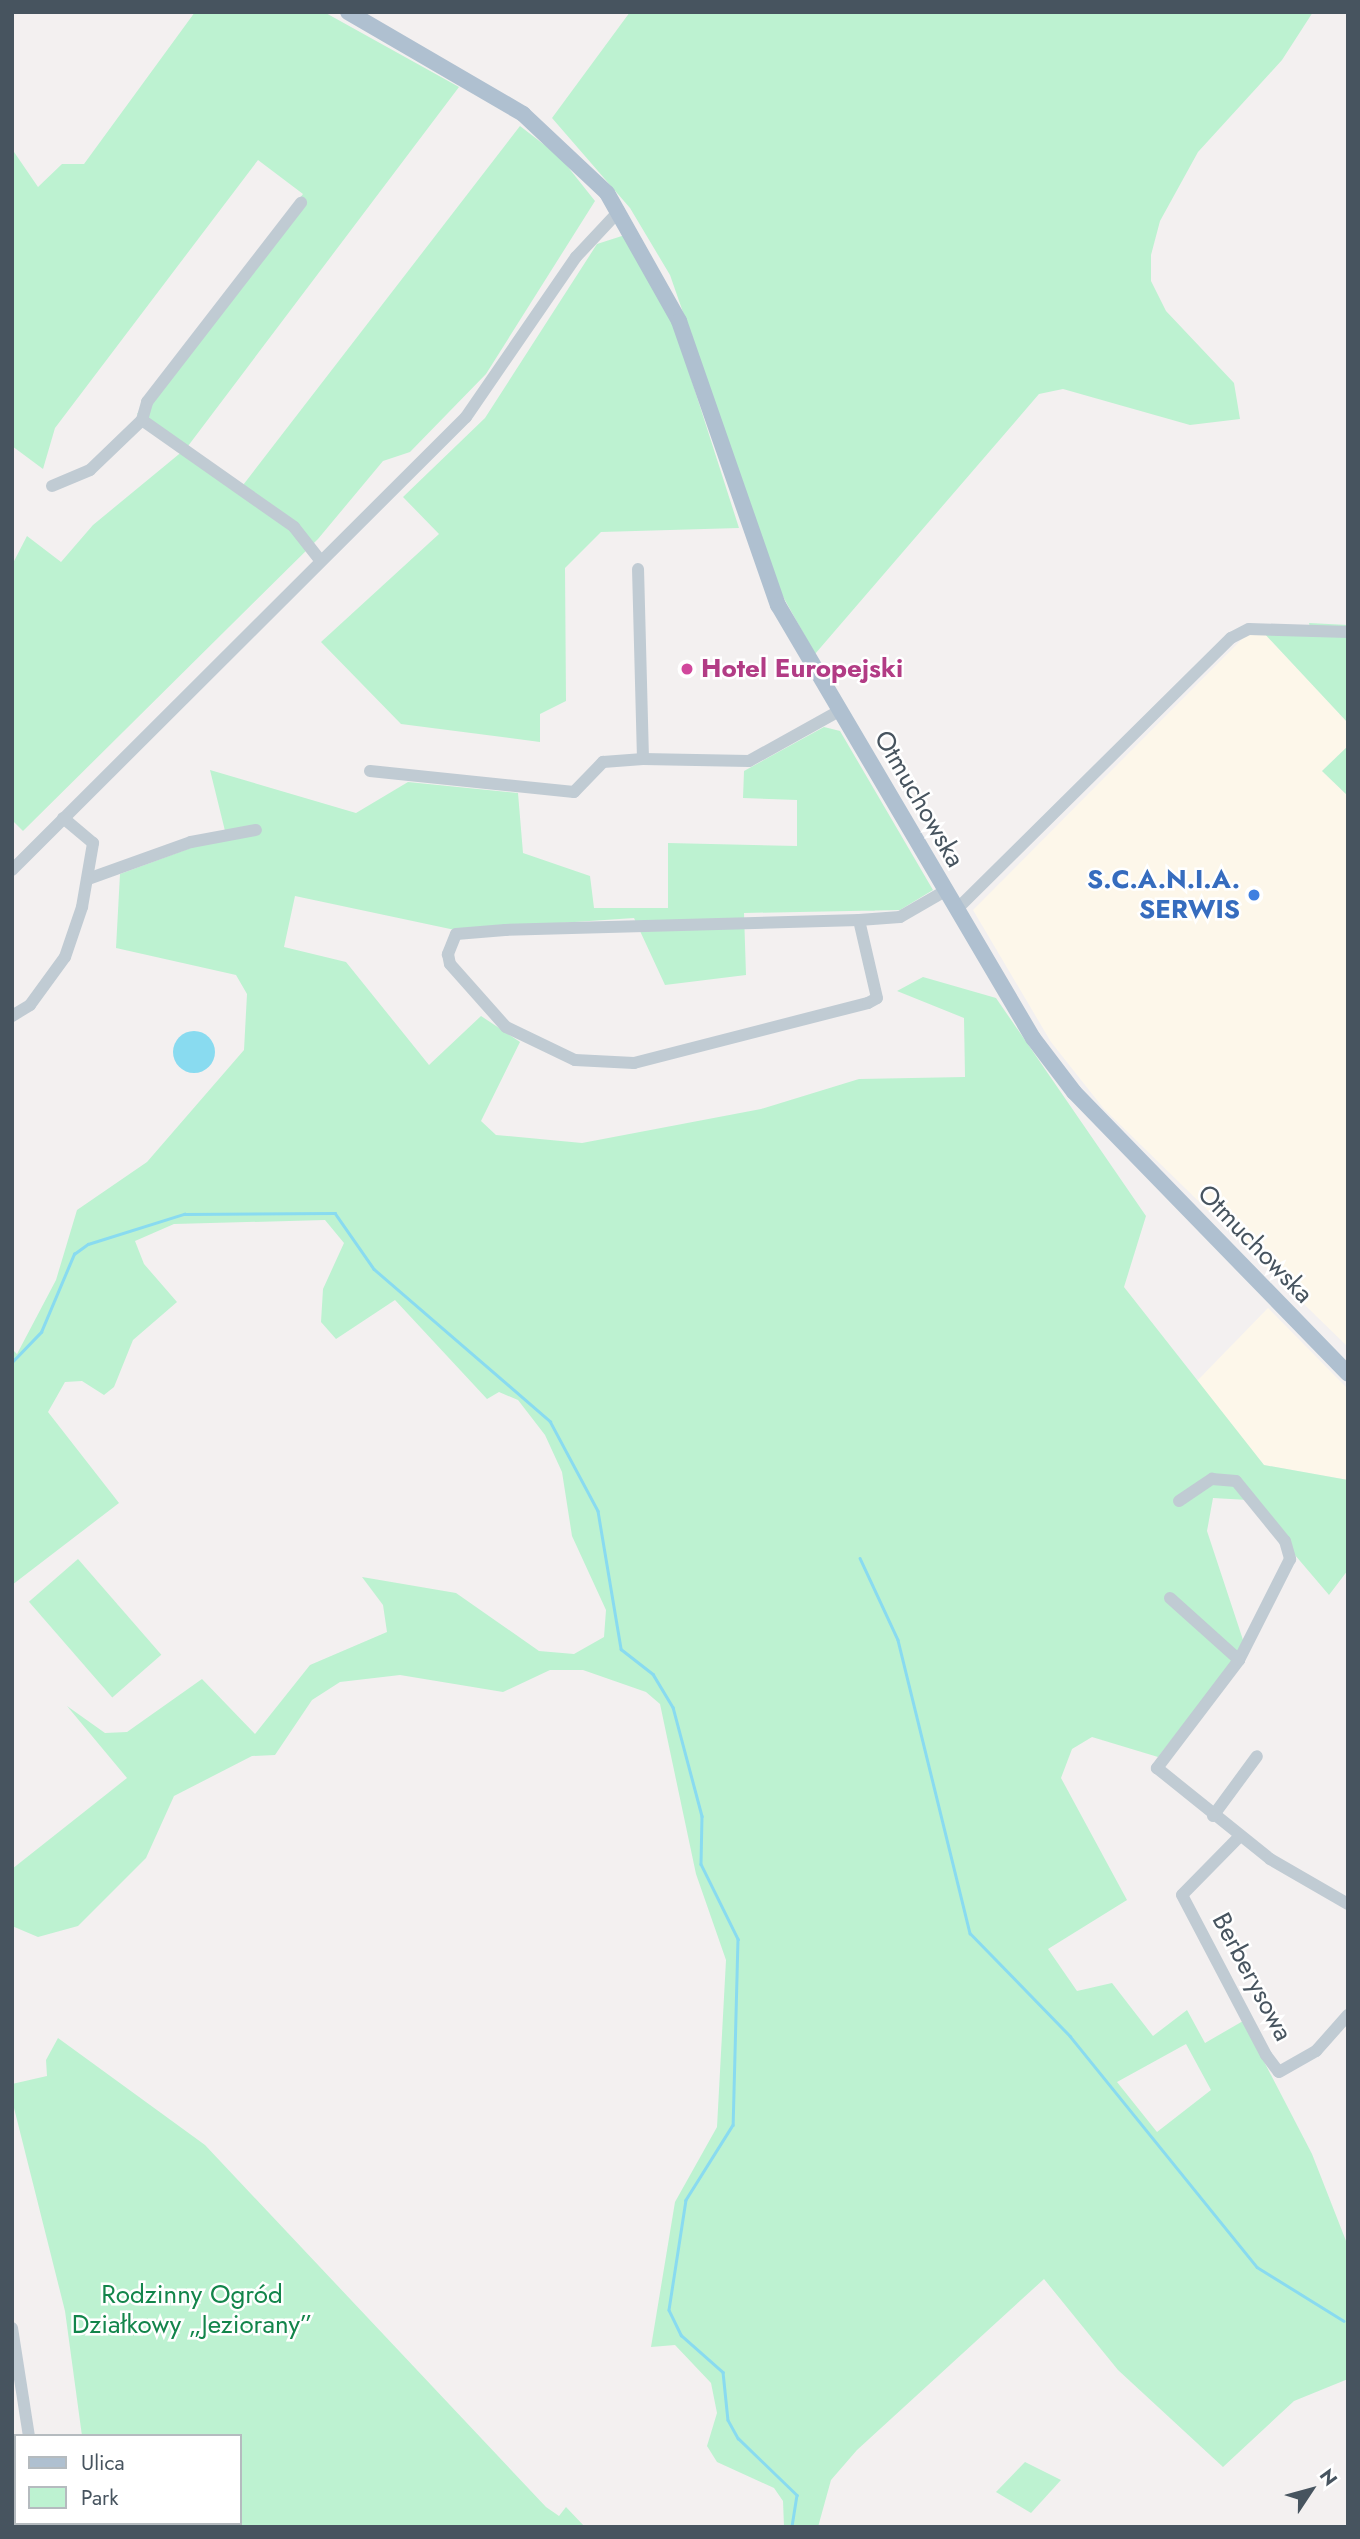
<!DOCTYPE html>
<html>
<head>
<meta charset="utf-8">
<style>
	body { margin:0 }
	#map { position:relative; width:1360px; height:2539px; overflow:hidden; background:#f3f0f0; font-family:Jost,sans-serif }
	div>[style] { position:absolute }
	.commercial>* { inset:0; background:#fdf7ea }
	.green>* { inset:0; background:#bdf2d1; transform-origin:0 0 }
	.water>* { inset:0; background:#89dbf0 }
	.round { border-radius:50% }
	.stream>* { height:2.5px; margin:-1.25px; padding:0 1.25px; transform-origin:1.25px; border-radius:1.25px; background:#89dbf0 }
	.minor>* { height:12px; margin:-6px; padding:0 6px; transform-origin:6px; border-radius:6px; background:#c0cbd3 }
	.major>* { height:16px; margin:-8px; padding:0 8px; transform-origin:8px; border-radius:8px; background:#afc0d0 }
	.dots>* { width:19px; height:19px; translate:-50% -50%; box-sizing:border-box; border:4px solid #fff; border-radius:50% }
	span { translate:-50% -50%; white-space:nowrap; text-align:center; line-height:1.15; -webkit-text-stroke:5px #fff; paint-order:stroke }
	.hotel-label { font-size:26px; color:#b23c85; font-weight:700 }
	.left { translate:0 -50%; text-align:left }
	.street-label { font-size:26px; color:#47545f }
	.shop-label { font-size:26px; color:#366cbe; font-weight:700 }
	.right { translate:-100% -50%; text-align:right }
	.park-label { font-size:26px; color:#13854b }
	.frame { position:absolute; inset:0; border:14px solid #47545f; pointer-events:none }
	.legend { position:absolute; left:14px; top:2434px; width:228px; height:91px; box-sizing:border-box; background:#fff; border:2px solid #b5bbbf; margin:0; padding:9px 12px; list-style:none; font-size:21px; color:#47545f }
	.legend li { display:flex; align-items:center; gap:14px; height:35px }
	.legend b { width:35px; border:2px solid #b5bbbf }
	.north { position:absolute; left:1276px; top:2455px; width:70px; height:70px; -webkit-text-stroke:5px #fff; paint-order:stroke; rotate:54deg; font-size:19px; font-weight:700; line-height:28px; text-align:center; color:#47545f }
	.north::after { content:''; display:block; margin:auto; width:24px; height:32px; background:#47545f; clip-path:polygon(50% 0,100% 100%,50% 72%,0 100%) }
</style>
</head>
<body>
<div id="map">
	<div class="commercial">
		<div style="clip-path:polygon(1263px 632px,1348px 723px,1348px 746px,1322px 771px,1348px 796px,1348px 1347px,1104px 1109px,1051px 1042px,973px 910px,1248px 633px)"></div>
		<div style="clip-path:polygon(1268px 1308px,1348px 1389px,1348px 1480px,1264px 1465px,1196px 1382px)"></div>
	</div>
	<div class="green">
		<div style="clip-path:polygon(195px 12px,324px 12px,459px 87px,185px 450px,240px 489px,520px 126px,560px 157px,595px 201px,486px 374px,410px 452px,383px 461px,318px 539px,23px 831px,12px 820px,12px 565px,27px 536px,61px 562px,93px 525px,184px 450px,137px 414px,303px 194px,258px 160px,55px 428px,43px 469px,12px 446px,12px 149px,38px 187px,62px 164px,84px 164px)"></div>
		<div style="clip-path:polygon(630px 12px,1313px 12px,1282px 60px,1198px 152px,1160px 221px,1151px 255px,1151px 281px,1166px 311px,1234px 383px,1240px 419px,1190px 425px,1063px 389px,1039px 394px,815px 654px,781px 593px,670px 275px,630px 208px,552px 118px)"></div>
		<div style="clip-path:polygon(625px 235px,671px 316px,739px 528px,601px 532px,565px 568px,566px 701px,540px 714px,540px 742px,401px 724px,321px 642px,439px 534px,403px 497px,485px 418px,597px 244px)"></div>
		<div style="clip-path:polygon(1309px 623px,1348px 625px,1348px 723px,1263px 632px,1311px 633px)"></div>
		<div style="clip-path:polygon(evenodd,824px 727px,840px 731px,933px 890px,900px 910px,744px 913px,746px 975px,665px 985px,634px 918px,455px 930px,295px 896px,284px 947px,346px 962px,429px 1065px,481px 1016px,520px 1042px,481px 1121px,496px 1135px,582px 1143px,761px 1109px,859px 1079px,965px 1077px,964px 1018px,897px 991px,923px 977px,996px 998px,1146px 1216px,1124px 1287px,1264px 1465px,1348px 1480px,1348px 1570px,1329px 1595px,1248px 1500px,1213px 1498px,1207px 1531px,1245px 1646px,1158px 1757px,1092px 1737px,1072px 1749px,1061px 1778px,1127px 1900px,1048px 1949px,1077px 1991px,1112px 1983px,1153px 2036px,1187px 2010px,1205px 2043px,1243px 2021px,1312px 2154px,1348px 2246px,1348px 2379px,1294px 2401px,1223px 2467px,1118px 2370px,1044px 2279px,857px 2450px,831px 2480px,818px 2527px,784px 2527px,783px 2501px,774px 2488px,717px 2462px,707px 2446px,717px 2413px,711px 2383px,675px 2345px,651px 2347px,675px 2202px,717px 2127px,726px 1960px,696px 1874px,660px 1704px,646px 1692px,583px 1670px,550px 1670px,503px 1692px,400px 1675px,340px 1682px,312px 1700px,275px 1755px,252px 1756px,174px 1796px,146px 1858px,78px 1926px,38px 1937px,12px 1926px,12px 1869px,127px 1778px,67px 1706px,105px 1733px,127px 1732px,202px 1679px,255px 1734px,310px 1665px,387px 1632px,383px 1605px,362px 1577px,456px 1593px,539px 1651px,574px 1654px,604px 1637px,606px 1610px,572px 1536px,562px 1472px,545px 1435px,518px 1400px,499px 1392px,487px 1399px,395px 1300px,336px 1339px,321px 1322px,323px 1289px,344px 1243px,325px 1220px,174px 1224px,135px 1241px,144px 1264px,177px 1302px,133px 1340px,114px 1387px,104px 1395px,82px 1381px,65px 1382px,48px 1412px,119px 1503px,12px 1585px,12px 1349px,17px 1354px,56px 1280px,77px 1210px,147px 1162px,244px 1050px,247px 994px,236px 975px,116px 948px,120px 874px,226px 835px,210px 770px,356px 813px,408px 782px,518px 793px,523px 853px,590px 876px,594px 908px,668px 908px,668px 843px,797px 846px,797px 800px,743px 798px,744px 771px,824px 727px,1186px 2044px,1211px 2090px,1157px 2132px,1117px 2082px,1186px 2044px)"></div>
		<div style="clip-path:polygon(1348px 746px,1348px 796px,1322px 771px)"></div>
		<div style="left:78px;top:1559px;width:127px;height:65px;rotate:49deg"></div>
		<div style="clip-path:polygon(58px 2038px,205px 2145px,546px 2507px,559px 2516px,566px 2507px,585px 2527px,90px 2527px,240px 2523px,240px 2436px,82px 2436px,65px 2311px,12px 2100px,12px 2084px,47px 2076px,46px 2060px)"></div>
		<div style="clip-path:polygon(12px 2398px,16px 2523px,26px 2527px,12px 2527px)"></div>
		<div style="clip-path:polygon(1025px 2462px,1061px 2480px,1031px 2513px,996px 2492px)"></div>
	</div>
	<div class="water">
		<div class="round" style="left:173px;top:1031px;width:42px;height:42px"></div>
	</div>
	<div class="stream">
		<div style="left:12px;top:1362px;width:42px;rotate:-46deg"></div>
		<div style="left:41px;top:1332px;width:85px;rotate:-67.1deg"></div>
		<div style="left:74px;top:1254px;width:17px;rotate:-36deg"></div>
		<div style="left:88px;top:1244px;width:101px;rotate:-17.4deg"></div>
		<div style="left:184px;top:1214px;width:151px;rotate:-0.4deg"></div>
		<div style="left:335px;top:1213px;width:68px;rotate:55.1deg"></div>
		<div style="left:374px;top:1269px;width:233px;rotate:40.8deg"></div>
		<div style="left:550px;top:1421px;width:102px;rotate:61.9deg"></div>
		<div style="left:598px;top:1511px;width:140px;rotate:80.5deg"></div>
		<div style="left:621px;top:1649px;width:41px;rotate:38deg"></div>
		<div style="left:653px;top:1674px;width:39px;rotate:59deg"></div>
		<div style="left:673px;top:1707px;width:113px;rotate:75.1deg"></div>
		<div style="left:702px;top:1816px;width:48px;rotate:91.2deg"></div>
		<div style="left:701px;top:1864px;width:84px;rotate:63.7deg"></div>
		<div style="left:738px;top:1939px;width:186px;rotate:91.5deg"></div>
		<div style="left:733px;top:2125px;width:89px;rotate:122.1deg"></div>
		<div style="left:686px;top:2200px;width:111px;rotate:98.8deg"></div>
		<div style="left:669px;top:2310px;width:28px;rotate:64deg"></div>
		<div style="left:681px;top:2335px;width:56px;rotate:41.4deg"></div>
		<div style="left:723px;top:2372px;width:48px;rotate:84.1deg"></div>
		<div style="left:728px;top:2420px;width:21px;rotate:61deg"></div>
		<div style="left:738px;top:2438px;width:82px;rotate:44deg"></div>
		<div style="left:797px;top:2495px;width:32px;rotate:99deg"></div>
		<div style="left:860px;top:1558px;width:90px;rotate:65.1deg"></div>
		<div style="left:898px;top:1640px;width:302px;rotate:76.2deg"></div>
		<div style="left:970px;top:1933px;width:144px;rotate:45.8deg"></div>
		<div style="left:1070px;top:2036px;width:297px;rotate:51deg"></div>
		<div style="left:1257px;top:2267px;width:102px;rotate:31.8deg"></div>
	</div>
	<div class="minor">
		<div style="left:142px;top:420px;width:186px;rotate:35.1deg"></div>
		<div style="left:294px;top:527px;width:42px;rotate:51.8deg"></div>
		<div style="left:52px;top:486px;width:41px;rotate:-22.8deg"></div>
		<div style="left:90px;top:470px;width:72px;rotate:-43.9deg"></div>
		<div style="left:142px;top:420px;width:19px;rotate:-74deg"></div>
		<div style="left:147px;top:402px;width:252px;rotate:-52.3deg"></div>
		<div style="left:643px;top:759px;width:106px;rotate:1.1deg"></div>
		<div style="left:749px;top:761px;width:103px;rotate:-29.1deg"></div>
		<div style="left:370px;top:771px;width:205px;rotate:5.9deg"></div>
		<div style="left:574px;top:792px;width:42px;rotate:-46deg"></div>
		<div style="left:603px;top:762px;width:40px;rotate:-4.3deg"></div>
		<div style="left:643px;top:759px;width:190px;rotate:-91.5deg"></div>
		<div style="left:12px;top:870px;width:641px;rotate:-44.94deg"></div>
		<div style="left:466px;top:417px;width:194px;rotate:-55.5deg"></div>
		<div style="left:576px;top:257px;width:63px;rotate:-46.9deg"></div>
		<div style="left:88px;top:879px;width:109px;rotate:-19.8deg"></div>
		<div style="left:191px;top:842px;width:66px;rotate:-10.5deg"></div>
		<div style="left:956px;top:910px;width:387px;rotate:-44.7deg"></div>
		<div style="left:1231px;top:638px;width:20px;rotate:-27deg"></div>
		<div style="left:1249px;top:629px;width:99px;rotate:1.7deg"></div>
		<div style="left:859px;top:920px;width:354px;rotate:178.4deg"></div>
		<div style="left:505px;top:930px;width:49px;rotate:175.3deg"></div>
		<div style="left:456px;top:934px;width:22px;rotate:112deg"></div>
		<div style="left:448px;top:954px;width:10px;rotate:79deg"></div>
		<div style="left:450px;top:964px;width:84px;rotate:48.4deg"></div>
		<div style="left:506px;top:1027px;width:76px;rotate:25.6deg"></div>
		<div style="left:575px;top:1060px;width:59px;rotate:2.9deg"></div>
		<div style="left:634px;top:1063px;width:242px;rotate:-14.4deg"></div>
		<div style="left:868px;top:1003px;width:10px;rotate:-29deg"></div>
		<div style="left:877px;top:998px;width:80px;rotate:-103deg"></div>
		<div style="left:859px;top:920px;width:41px;rotate:-4.2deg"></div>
		<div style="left:900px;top:917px;width:52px;rotate:-30deg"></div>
		<div style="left:12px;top:1016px;width:21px;rotate:-31deg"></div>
		<div style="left:30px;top:1005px;width:59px;rotate:-53.9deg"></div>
		<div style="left:65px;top:957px;width:53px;rotate:-71.2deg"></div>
		<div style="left:82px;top:907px;width:65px;rotate:-80.2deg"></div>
		<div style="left:93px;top:843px;width:39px;rotate:-140deg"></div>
		<div style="left:1179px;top:1501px;width:40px;rotate:-34deg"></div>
		<div style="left:1212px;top:1479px;width:24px;rotate:5deg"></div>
		<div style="left:1236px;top:1481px;width:77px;rotate:50.8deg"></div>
		<div style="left:1285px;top:1541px;width:19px;rotate:74deg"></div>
		<div style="left:1290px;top:1559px;width:113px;rotate:116.8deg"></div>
		<div style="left:1239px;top:1660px;width:136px;rotate:127.2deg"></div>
		<div style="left:1157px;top:1768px;width:145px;rotate:38.8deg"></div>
		<div style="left:1270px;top:1859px;width:90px;rotate:30deg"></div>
		<div style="left:1170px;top:1598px;width:93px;rotate:41.9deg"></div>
		<div style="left:1213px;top:1816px;width:74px;rotate:-53.7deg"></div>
		<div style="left:1239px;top:1837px;width:81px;rotate:134.5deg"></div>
		<div style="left:1182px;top:1895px;width:181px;rotate:62.3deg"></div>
		<div style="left:1266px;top:2055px;width:21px;rotate:53deg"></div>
		<div style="left:1279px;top:2072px;width:43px;rotate:-29.6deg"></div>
		<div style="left:1316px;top:2051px;width:48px;rotate:-48.4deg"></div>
		<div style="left:12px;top:2328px;width:109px;rotate:81.1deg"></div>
		<div style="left:37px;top:2523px;width:4px;rotate:90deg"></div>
	</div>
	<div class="major">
		<div style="left:348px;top:12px;width:203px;rotate:30.2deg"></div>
		<div style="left:523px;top:114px;width:115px;rotate:43.2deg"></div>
		<div style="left:607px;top:193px;width:147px;rotate:60.6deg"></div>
		<div style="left:679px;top:321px;width:301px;rotate:70.8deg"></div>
		<div style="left:778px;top:605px;width:503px;rotate:59.51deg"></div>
		<div style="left:1033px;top:1038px;width:68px;rotate:52.8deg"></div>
		<div style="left:1074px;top:1092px;width:393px;rotate:45.8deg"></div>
	</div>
	<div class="dots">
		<div style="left:687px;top:669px;background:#d1479c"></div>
		<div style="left:1254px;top:895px;background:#3f7fe0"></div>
	</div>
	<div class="hotel-label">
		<span class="left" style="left:701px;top:669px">Hotel Europejski</span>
	</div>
	<div class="street-label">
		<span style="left:919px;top:799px;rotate:60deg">Otmuchowska</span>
		<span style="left:1255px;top:1244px;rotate:46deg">Otmuchowska</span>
		<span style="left:1252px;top:1977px;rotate:62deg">Berberysowa</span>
	</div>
	<div class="shop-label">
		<span class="right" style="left:1240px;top:895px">S.C.A.N.I.A.<br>SERWIS</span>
	</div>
	<div class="park-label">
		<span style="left:192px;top:2310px">Rodzinny Ogród<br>Działkowy „Jeziorany”</span>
	</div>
	<div class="frame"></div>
	<ul class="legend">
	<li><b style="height:9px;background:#afc0d0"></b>Ulica</li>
	<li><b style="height:19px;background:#bdf2d1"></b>Park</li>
	</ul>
	<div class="north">N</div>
</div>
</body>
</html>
